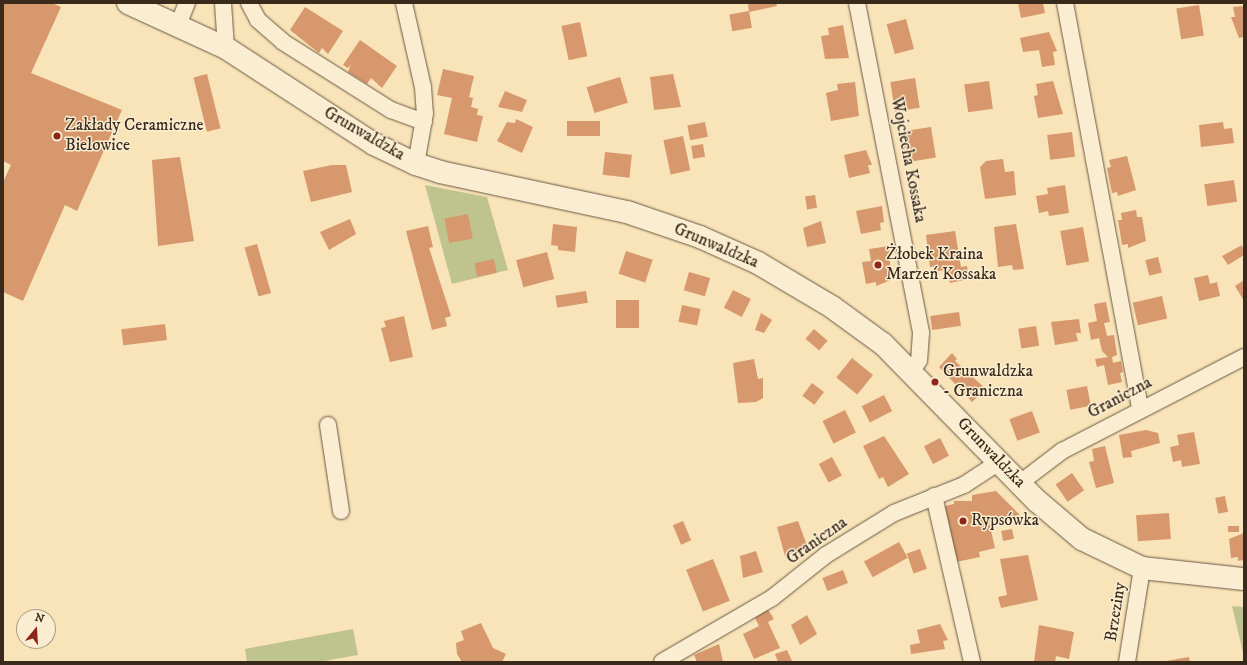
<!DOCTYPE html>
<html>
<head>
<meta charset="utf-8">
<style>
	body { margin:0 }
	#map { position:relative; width:1247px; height:665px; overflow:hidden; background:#f9e3b8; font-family:"IM FELL DW Pica",serif }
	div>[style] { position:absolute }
	.green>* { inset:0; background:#bfc38d }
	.building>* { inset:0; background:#d6986c; transform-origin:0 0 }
	.roads { filter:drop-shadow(0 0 1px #695843) drop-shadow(0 0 1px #695843) }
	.street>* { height:16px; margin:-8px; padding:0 8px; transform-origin:8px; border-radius:8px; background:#fbedd1 }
	.secondary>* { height:22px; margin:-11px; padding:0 11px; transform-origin:11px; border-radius:11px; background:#fbedd1 }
	.dots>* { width:11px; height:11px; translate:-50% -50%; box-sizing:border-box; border:2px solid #fbedd1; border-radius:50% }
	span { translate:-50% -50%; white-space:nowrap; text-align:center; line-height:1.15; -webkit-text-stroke:3px #fbedd1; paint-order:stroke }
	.poi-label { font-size:17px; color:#392a1c }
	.left { translate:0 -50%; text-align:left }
	.street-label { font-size:17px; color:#392a1c }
	.frame { position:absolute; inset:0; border:4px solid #392a1c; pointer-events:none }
	.north { position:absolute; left:16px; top:609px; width:40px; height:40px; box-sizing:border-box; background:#fbedd1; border:1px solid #ad9f89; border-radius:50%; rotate:18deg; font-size:11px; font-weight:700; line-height:16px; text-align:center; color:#392a1c }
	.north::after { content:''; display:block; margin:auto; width:14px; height:18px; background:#8f2418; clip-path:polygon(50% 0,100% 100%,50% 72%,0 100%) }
</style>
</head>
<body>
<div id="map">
	<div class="green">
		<div style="clip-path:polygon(425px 185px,487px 197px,508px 270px,452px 284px)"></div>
		<div style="clip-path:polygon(1232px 606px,1244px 607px,1244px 657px)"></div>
		<div style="clip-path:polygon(353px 629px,358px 655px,318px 662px,247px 662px,245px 649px)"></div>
	</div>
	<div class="building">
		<div style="clip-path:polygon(52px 3px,61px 7px,31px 73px,122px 110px,77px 211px,65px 205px,23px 301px,3px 292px,3px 182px,11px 165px,3px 161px,3px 4px)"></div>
		<div style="clip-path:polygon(748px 3px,776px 3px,777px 6px,749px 12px)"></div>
		<div style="clip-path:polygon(1018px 3px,1043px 3px,1045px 13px,1021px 18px)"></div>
		<div style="left:1199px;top:5px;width:31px;height:23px;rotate:81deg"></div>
		<div style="clip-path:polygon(1244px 6px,1244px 37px,1239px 38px,1231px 17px,1235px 17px,1233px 7px)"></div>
		<div style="clip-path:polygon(305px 7px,343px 31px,328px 54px,322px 48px,319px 53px,290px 30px)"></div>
		<div style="left:749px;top:11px;width:17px;height:20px;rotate:80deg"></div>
		<div style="left:906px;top:19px;width:31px;height:20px;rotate:75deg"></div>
		<div style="left:580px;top:22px;width:35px;height:19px;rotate:78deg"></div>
		<div style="clip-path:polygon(843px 25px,849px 58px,825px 59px,821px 36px,829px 35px,828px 28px)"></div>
		<div style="clip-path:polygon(1049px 32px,1057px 51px,1053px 52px,1055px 65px,1042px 67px,1039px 50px,1023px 52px,1020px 38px)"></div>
		<div style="clip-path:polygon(360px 40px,397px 66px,382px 88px,371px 78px,367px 84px,348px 72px,351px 64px,348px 68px,343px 65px)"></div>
		<div style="clip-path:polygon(443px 69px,474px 76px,469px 97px,473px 98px,471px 107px,478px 109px,477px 115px,483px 116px,477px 142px,444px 134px,452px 98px,437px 95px)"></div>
		<div style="left:207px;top:74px;width:56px;height:14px;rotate:76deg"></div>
		<div style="clip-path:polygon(673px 74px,681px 107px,654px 110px,650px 77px)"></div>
		<div style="left:620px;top:77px;width:27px;height:35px;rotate:73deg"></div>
		<div style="left:915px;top:78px;width:30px;height:25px;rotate:81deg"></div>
		<div style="left:989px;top:81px;width:28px;height:25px;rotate:82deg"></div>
		<div style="clip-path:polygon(1053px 81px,1063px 114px,1038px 118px,1034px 96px,1038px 95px,1036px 84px)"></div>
		<div style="clip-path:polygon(855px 82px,859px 116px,831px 121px,826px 93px,838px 90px,837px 84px)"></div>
		<div style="clip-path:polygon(505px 91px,527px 100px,522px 112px,498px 107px)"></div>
		<div style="clip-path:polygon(516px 119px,533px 127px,522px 153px,497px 141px,507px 122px,515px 123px)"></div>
		<div style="left:600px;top:121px;width:15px;height:33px;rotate:90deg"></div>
		<div style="left:705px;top:122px;width:15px;height:18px;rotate:79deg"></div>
		<div style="clip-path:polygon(1223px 122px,1224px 129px,1232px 128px,1234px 143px,1201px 147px,1199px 125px)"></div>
		<div style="left:931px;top:127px;width:31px;height:31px;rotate:81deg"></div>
		<div style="left:1072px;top:132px;width:25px;height:25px;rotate:83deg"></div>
		<div style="left:683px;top:136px;width:35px;height:20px;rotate:78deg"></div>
		<div style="left:703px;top:144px;width:13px;height:12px;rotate:81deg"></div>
		<div style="clip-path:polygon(866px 150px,872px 165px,868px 165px,870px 173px,849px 178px,844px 155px)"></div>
		<div style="left:605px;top:152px;width:27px;height:23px;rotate:6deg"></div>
		<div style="clip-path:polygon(1127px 156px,1136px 190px,1118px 196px,1117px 192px,1112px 193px,1107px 168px,1111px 167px,1109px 160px)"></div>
		<div style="clip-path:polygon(180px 157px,194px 241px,158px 246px,152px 160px)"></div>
		<div style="clip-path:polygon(1003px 159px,1005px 172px,1014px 171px,1016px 195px,985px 199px,980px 167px,986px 161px)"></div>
		<div style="clip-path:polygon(332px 165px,346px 165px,352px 192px,311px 202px,303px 171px)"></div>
		<div style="left:1234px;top:180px;width:22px;height:30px;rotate:82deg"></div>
		<div style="clip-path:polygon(1065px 185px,1069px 213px,1049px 216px,1048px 211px,1039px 213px,1036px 196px,1048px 194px,1047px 188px)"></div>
		<div style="left:815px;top:195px;width:13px;height:10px;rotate:81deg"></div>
		<div style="clip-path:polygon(882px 206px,884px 222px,880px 223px,881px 230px,861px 234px,856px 211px)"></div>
		<div style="clip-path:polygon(1136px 210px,1137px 217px,1142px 217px,1146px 241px,1128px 248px,1128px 244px,1122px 245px,1118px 220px,1122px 220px,1121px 213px)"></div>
		<div style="left:468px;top:214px;width:25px;height:24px;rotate:79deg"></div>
		<div style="clip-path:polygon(350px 219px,356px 234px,329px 250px,320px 232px)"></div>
		<div style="clip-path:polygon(821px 221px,826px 243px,807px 247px,803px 228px)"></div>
		<div style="clip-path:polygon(553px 224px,577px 227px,575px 252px,558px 250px,558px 246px,551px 245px)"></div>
		<div style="clip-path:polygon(1016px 224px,1024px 269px,1013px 270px,1012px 265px,998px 267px,994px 227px)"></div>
		<div style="clip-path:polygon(428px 226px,433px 247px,429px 248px,451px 316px,445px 318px,447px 326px,432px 330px,406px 231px)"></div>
		<div style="left:1083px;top:227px;width:35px;height:23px;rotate:80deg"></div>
		<div style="clip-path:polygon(955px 231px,961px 267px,967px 266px,969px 279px,950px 283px,947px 270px,937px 271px,937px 266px,930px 267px,926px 235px)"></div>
		<div style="left:257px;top:244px;width:51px;height:13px;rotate:74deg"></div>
		<div style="clip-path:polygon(1242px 245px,1244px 255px,1228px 265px,1222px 256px)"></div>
		<div style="clip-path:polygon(889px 246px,891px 280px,876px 286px,876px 282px,866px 284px,862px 262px,871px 261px,869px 249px)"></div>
		<div style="left:626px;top:251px;width:28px;height:24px;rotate:18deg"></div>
		<div style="left:547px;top:252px;width:28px;height:32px;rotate:75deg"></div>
		<div style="left:1158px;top:257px;width:16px;height:13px;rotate:76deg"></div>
		<div style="left:494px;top:259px;width:14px;height:20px;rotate:78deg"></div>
		<div style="left:689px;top:272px;width:22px;height:19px;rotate:16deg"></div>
		<div style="clip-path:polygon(1208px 275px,1210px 284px,1217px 282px,1220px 296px,1199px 301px,1194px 278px)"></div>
		<div style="clip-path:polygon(1244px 280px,1244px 301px,1235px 286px)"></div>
		<div style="left:733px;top:290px;width:20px;height:20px;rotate:27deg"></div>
		<div style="left:586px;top:291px;width:12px;height:31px;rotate:81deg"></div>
		<div style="left:1162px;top:296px;width:23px;height:30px;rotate:77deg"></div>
		<div style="left:616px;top:300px;width:23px;height:28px"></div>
		<div style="clip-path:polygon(1106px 302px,1110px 322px,1104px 323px,1107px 336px,1114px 335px,1117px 355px,1112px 357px,1113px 363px,1121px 361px,1123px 372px,1120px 373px,1122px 382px,1108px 385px,1104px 365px,1097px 367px,1095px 359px,1108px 357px,1102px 351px,1099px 338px,1091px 340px,1088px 323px,1097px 321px,1094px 304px)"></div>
		<div style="left:682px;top:305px;width:19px;height:17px;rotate:12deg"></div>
		<div style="left:959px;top:312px;width:14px;height:29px;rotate:82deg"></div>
		<div style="clip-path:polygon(761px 313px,772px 320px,764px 333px,755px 330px)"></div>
		<div style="clip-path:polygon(404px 316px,413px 357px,390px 362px,381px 328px,386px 327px,384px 321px)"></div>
		<div style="clip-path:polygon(1079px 319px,1081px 333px,1076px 333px,1078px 341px,1055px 345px,1051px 322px)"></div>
		<div style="left:165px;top:324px;width:16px;height:44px;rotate:83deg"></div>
		<div style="left:1036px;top:326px;width:20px;height:18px;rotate:81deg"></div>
		<div style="left:814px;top:329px;width:18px;height:13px;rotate:41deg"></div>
		<div style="clip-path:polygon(952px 353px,957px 359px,955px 361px,986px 389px,972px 402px,939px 367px)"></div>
		<div style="left:852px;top:358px;width:27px;height:25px;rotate:39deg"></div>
		<div style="clip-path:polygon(754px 359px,758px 379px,763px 378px,763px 398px,756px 402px,738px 403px,733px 363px)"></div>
		<div style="left:812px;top:383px;width:15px;height:16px;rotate:37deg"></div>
		<div style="left:1087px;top:386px;width:20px;height:21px;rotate:79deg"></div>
		<div style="left:884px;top:395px;width:18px;height:25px;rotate:63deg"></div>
		<div style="left:845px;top:410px;width:25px;height:25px;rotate:64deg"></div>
		<div style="left:1032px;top:411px;width:23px;height:24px;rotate:70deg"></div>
		<div style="clip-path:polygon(1146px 430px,1158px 433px,1160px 443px,1131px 451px,1132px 457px,1123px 458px,1119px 435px)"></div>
		<div style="clip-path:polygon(1194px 432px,1200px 464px,1182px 467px,1181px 460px,1173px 462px,1170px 447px,1179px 445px,1177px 435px)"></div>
		<div style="clip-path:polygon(884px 436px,909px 474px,888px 487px,883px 477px,879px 479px,863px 446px)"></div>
		<div style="left:940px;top:438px;width:20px;height:18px;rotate:63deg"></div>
		<div style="clip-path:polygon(1105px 446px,1114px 483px,1096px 488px,1089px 462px,1094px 461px,1092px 449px)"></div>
		<div style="left:832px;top:457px;width:21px;height:15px;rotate:62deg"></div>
		<div style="left:1072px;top:473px;width:21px;height:20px;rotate:55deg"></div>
		<div style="clip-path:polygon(996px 491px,1020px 515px,989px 522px,995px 548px,979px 552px,980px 557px,956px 562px,945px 506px,954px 504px,954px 501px,972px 501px,972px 495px)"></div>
		<div style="left:1225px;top:496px;width:16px;height:10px;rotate:79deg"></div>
		<div style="left:1169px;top:513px;width:26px;height:33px;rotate:86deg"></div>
		<div style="left:683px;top:521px;width:21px;height:11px;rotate:67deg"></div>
		<div style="clip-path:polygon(798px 521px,808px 548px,785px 556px,777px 527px)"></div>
		<div style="left:1228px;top:526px;width:11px;height:6px"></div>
		<div style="left:1012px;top:529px;width:10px;height:11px;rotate:79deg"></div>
		<div style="clip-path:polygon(1244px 533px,1244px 560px,1238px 561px,1238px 557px,1231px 558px,1229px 539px)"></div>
		<div style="left:899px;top:542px;width:18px;height:40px;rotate:61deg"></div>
		<div style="left:920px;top:549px;width:21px;height:14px;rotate:71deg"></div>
		<div style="clip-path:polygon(756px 551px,763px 572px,743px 578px,740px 556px)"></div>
		<div style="clip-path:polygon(1028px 555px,1038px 600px,1001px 608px,998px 597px,1007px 595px,1000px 559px)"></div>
		<div style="left:713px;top:559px;width:45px;height:29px;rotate:68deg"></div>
		<div style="left:843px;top:570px;width:14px;height:22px;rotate:69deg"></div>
		<div style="clip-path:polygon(767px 608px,774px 619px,768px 622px,780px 648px,754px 659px,743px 634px,759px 626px,755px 618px)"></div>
		<div style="clip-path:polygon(807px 615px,817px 634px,800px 645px,791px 625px)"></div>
		<div style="clip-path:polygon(481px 623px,493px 648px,506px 654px,502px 662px,462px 662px,457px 654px,456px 643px,464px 640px,461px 631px)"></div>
		<div style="clip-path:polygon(940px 624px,948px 640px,943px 641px,945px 649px,911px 654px,910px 645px,920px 643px,917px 630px)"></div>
		<div style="clip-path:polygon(1039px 625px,1074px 632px,1069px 659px,1056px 656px,1055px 662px,1034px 662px)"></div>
		<div style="clip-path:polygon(719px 644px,723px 662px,697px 662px,694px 655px)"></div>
		<div style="clip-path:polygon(787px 650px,792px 661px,778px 662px,775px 654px)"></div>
		<div style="clip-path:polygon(1189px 657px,1190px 662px,1166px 662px,1166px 661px)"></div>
	</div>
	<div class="roads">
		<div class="street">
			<div style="left:223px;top:3px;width:45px;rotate:86.2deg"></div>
			<div style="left:249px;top:3px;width:19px;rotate:62deg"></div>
			<div style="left:258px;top:20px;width:33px;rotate:41deg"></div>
			<div style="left:283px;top:42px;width:128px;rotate:32.2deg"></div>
			<div style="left:391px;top:110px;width:35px;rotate:20deg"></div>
			<div style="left:404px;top:3px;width:86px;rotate:77.3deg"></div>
			<div style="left:423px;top:87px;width:26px;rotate:86deg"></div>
			<div style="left:425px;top:113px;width:52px;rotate:100deg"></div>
			<div style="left:857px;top:3px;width:336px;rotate:79deg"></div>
			<div style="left:921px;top:333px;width:27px;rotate:94deg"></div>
			<div style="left:919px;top:360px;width:13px;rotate:122deg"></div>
			<div style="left:1065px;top:3px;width:412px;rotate:79.5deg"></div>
			<div style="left:178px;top:25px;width:24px;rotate:-68deg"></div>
			<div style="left:328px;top:425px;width:87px;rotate:81.4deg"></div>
			<div style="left:1020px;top:483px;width:53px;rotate:-37.3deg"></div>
			<div style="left:1062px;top:451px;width:205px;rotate:-27.3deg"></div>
			<div style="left:934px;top:496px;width:170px;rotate:77.1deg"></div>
			<div style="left:662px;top:662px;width:127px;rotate:-30.2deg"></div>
			<div style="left:772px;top:598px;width:69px;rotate:-38.5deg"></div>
			<div style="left:826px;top:555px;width:80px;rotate:-31.7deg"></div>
			<div style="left:894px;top:513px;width:75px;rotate:-21.8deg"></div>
			<div style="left:964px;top:485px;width:42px;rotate:-33.3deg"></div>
			<div style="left:1127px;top:662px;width:95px;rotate:-80.9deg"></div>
		</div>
		<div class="secondary">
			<div style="left:128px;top:3px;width:108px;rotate:24.7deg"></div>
			<div style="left:226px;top:48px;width:176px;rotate:33deg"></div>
			<div style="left:374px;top:144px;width:47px;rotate:25.5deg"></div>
			<div style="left:416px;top:164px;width:25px;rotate:18deg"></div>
			<div style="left:440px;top:172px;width:191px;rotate:12.1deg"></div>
			<div style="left:627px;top:212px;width:77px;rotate:18.9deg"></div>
			<div style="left:700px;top:237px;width:64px;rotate:24.1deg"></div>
			<div style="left:758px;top:263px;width:86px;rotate:30.7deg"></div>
			<div style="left:832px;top:307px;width:63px;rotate:36deg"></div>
			<div style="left:883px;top:344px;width:220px;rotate:45.6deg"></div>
			<div style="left:1037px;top:501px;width:59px;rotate:40.2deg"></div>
			<div style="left:1082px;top:539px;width:67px;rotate:25.8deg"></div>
			<div style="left:1142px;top:568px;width:103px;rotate:6.2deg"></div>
		</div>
	</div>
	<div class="dots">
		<div style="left:57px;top:136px;background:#8f2418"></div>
		<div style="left:878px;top:265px;background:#8f2418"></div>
		<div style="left:935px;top:382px;background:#8f2418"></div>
		<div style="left:963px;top:521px;background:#8f2418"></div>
	</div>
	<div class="poi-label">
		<span class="left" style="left:65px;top:136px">Zakłady Ceramiczne<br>Bielowice</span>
		<span class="left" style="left:886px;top:265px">Żłobek Kraina<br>Marzeń Kossaka</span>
		<span class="left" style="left:943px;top:382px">Grunwaldzka<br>- Graniczna</span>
		<span class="left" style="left:971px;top:521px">Rypsówka</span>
	</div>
	<div class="street-label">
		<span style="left:364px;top:134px;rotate:30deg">Grunwaldzka</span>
		<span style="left:908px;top:160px;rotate:79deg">Wojciecha Kossaka</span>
		<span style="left:716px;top:246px;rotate:23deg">Grunwaldzka</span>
		<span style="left:1120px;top:398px;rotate:-28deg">Graniczna</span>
		<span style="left:991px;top:453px;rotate:46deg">Grunwaldzka</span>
		<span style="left:817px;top:541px;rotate:-35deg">Graniczna</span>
		<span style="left:1116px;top:612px;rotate:-81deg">Brzeziny</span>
	</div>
	<div class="frame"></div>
	<div class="north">N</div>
</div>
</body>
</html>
